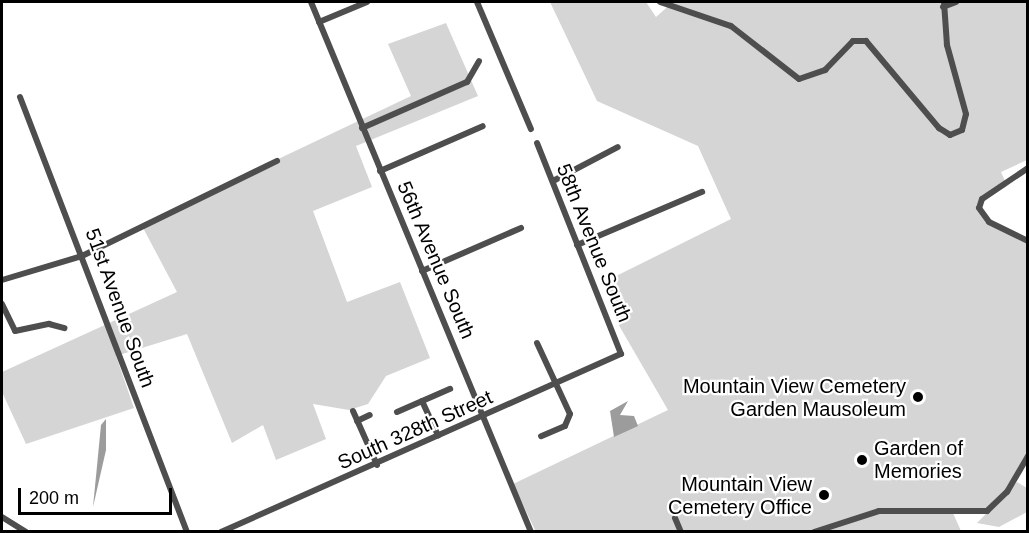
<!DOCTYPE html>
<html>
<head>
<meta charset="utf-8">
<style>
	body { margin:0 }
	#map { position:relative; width:1029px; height:533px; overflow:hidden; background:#fff; font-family:Helvetica,sans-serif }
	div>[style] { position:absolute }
	.green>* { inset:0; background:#d5d5d5 }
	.water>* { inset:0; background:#9c9c9c }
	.minor>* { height:6px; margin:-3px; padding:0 3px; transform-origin:3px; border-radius:3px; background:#4e4e4e }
	.dots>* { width:16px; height:16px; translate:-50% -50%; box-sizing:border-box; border:3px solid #fff; border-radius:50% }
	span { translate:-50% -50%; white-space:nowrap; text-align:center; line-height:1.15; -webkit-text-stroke:4.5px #fff; paint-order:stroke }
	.street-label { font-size:20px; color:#000 }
	.poi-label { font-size:20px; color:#000 }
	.right { translate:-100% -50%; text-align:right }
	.left { translate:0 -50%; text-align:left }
	.frame { position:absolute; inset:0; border:3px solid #000; pointer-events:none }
	.scale { position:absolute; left:18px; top:488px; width:154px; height:27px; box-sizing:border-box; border:3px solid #000; border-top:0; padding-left:8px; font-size:18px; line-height:21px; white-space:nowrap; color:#000; -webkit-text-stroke:4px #fff; paint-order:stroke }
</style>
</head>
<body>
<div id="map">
	<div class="green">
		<div style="clip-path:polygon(550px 2px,646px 2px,656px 17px,673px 2px,1027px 2px,1027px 160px,1001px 172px,1007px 186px,979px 204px,983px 217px,1027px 241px,1027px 456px,994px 507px,978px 513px,953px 513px,961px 531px,536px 532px,513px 484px,668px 410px,617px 322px,606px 281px,731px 219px,698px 146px,597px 101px)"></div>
		<div style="clip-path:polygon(446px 23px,478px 96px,356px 146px,372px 187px,313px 211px,347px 302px,400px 282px,430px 358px,386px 376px,368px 404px,349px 410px,313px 404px,326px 439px,276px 460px,263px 425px,232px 443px,187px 334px,116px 356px,134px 408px,26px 444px,2px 392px,2px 372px,177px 292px,141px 224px,411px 96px,388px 44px)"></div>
		<div style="clip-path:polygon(1017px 482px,1027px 488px,1027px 512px,999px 527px,977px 523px)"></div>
	</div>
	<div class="water">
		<div style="clip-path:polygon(628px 401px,620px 415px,634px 416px,638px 426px,614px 437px,610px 411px)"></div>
		<div style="clip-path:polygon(106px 419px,106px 450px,93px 507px,101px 425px)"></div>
	</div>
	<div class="minor">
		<div style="left:311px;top:2px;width:574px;rotate:67.46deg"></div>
		<div style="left:477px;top:2px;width:138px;rotate:67deg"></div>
		<div style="left:660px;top:2px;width:75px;rotate:18.7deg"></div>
		<div style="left:731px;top:26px;width:86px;rotate:37.9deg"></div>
		<div style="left:799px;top:79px;width:28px;rotate:-19deg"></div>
		<div style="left:825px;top:70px;width:40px;rotate:-46deg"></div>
		<div style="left:853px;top:41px;width:13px"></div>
		<div style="left:866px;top:41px;width:114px;rotate:50deg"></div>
		<div style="left:939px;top:128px;width:13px;rotate:32deg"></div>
		<div style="left:950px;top:135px;width:13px;rotate:-23deg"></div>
		<div style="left:962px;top:130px;width:16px;rotate:-76deg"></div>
		<div style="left:966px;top:114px;width:72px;rotate:-105.4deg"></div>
		<div style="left:947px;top:45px;width:43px;rotate:-94deg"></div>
		<div style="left:943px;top:7px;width:14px;rotate:-21deg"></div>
		<div style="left:319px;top:22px;width:52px;rotate:-22.6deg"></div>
		<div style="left:20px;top:97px;width:466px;rotate:69deg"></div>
		<div style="left:362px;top:128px;width:115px;rotate:-23.7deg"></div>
		<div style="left:467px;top:82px;width:24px;rotate:-60deg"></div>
		<div style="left:1028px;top:168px;width:55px;rotate:146deg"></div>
		<div style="left:982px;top:199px;width:9px;rotate:108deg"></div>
		<div style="left:979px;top:208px;width:17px;rotate:54deg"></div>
		<div style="left:989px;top:222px;width:43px;rotate:26deg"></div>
		<div style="left:380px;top:171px;width:112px;rotate:-23.6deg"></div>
		<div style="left:553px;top:181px;width:73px;rotate:-27.6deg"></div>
		<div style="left:577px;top:245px;width:136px;rotate:-23deg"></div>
		<div style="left:422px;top:271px;width:108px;rotate:-23.5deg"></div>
		<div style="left:2px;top:280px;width:84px;rotate:-16.7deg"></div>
		<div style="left:82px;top:256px;width:217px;rotate:-26deg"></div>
		<div style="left:2px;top:304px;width:30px;rotate:64deg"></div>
		<div style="left:15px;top:331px;width:35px;rotate:-12deg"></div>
		<div style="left:49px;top:324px;width:16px;rotate:15deg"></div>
		<div style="left:537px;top:343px;width:78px;rotate:65.1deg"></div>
		<div style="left:570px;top:414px;width:13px;rotate:113deg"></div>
		<div style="left:565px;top:426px;width:26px;rotate:157deg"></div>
		<div style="left:422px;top:401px;width:38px;rotate:65deg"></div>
		<div style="left:353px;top:411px;width:59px;rotate:66deg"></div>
		<div style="left:397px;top:412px;width:58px;rotate:-23.5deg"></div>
		<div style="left:357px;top:421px;width:14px;rotate:-25deg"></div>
		<div style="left:2px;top:517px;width:28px;rotate:32deg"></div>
		<div style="left:675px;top:518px;width:15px;rotate:67deg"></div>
		<div style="left:221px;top:532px;width:438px;rotate:-24deg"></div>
		<div style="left:621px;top:354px;width:227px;rotate:-111.7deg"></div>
		<div style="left:814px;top:532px;width:68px;rotate:-17.9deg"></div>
		<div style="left:879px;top:511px;width:108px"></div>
		<div style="left:987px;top:511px;width:28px;rotate:-44deg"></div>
		<div style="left:1007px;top:492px;width:42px;rotate:-59.7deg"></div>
	</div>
	<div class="dots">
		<div style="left:918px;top:397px;background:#000"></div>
		<div style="left:862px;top:460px;background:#000"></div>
		<div style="left:824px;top:495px;background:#000"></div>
	</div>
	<div class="street-label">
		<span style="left:594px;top:243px;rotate:68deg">58th Avenue South</span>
		<span style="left:436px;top:260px;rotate:67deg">56th Avenue South</span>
		<span style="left:120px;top:308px;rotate:70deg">51st Avenue South</span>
		<span style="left:415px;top:430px;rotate:-24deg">South 328th Street</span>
	</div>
	<div class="poi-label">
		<span class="right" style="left:906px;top:398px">Mountain View Cemetery<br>Garden Mausoleum</span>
		<span class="left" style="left:874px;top:460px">Garden of<br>Memories</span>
		<span class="right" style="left:812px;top:496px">Mountain View<br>Cemetery Office</span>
	</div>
	<div class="frame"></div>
	<div class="scale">200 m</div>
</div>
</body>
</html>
